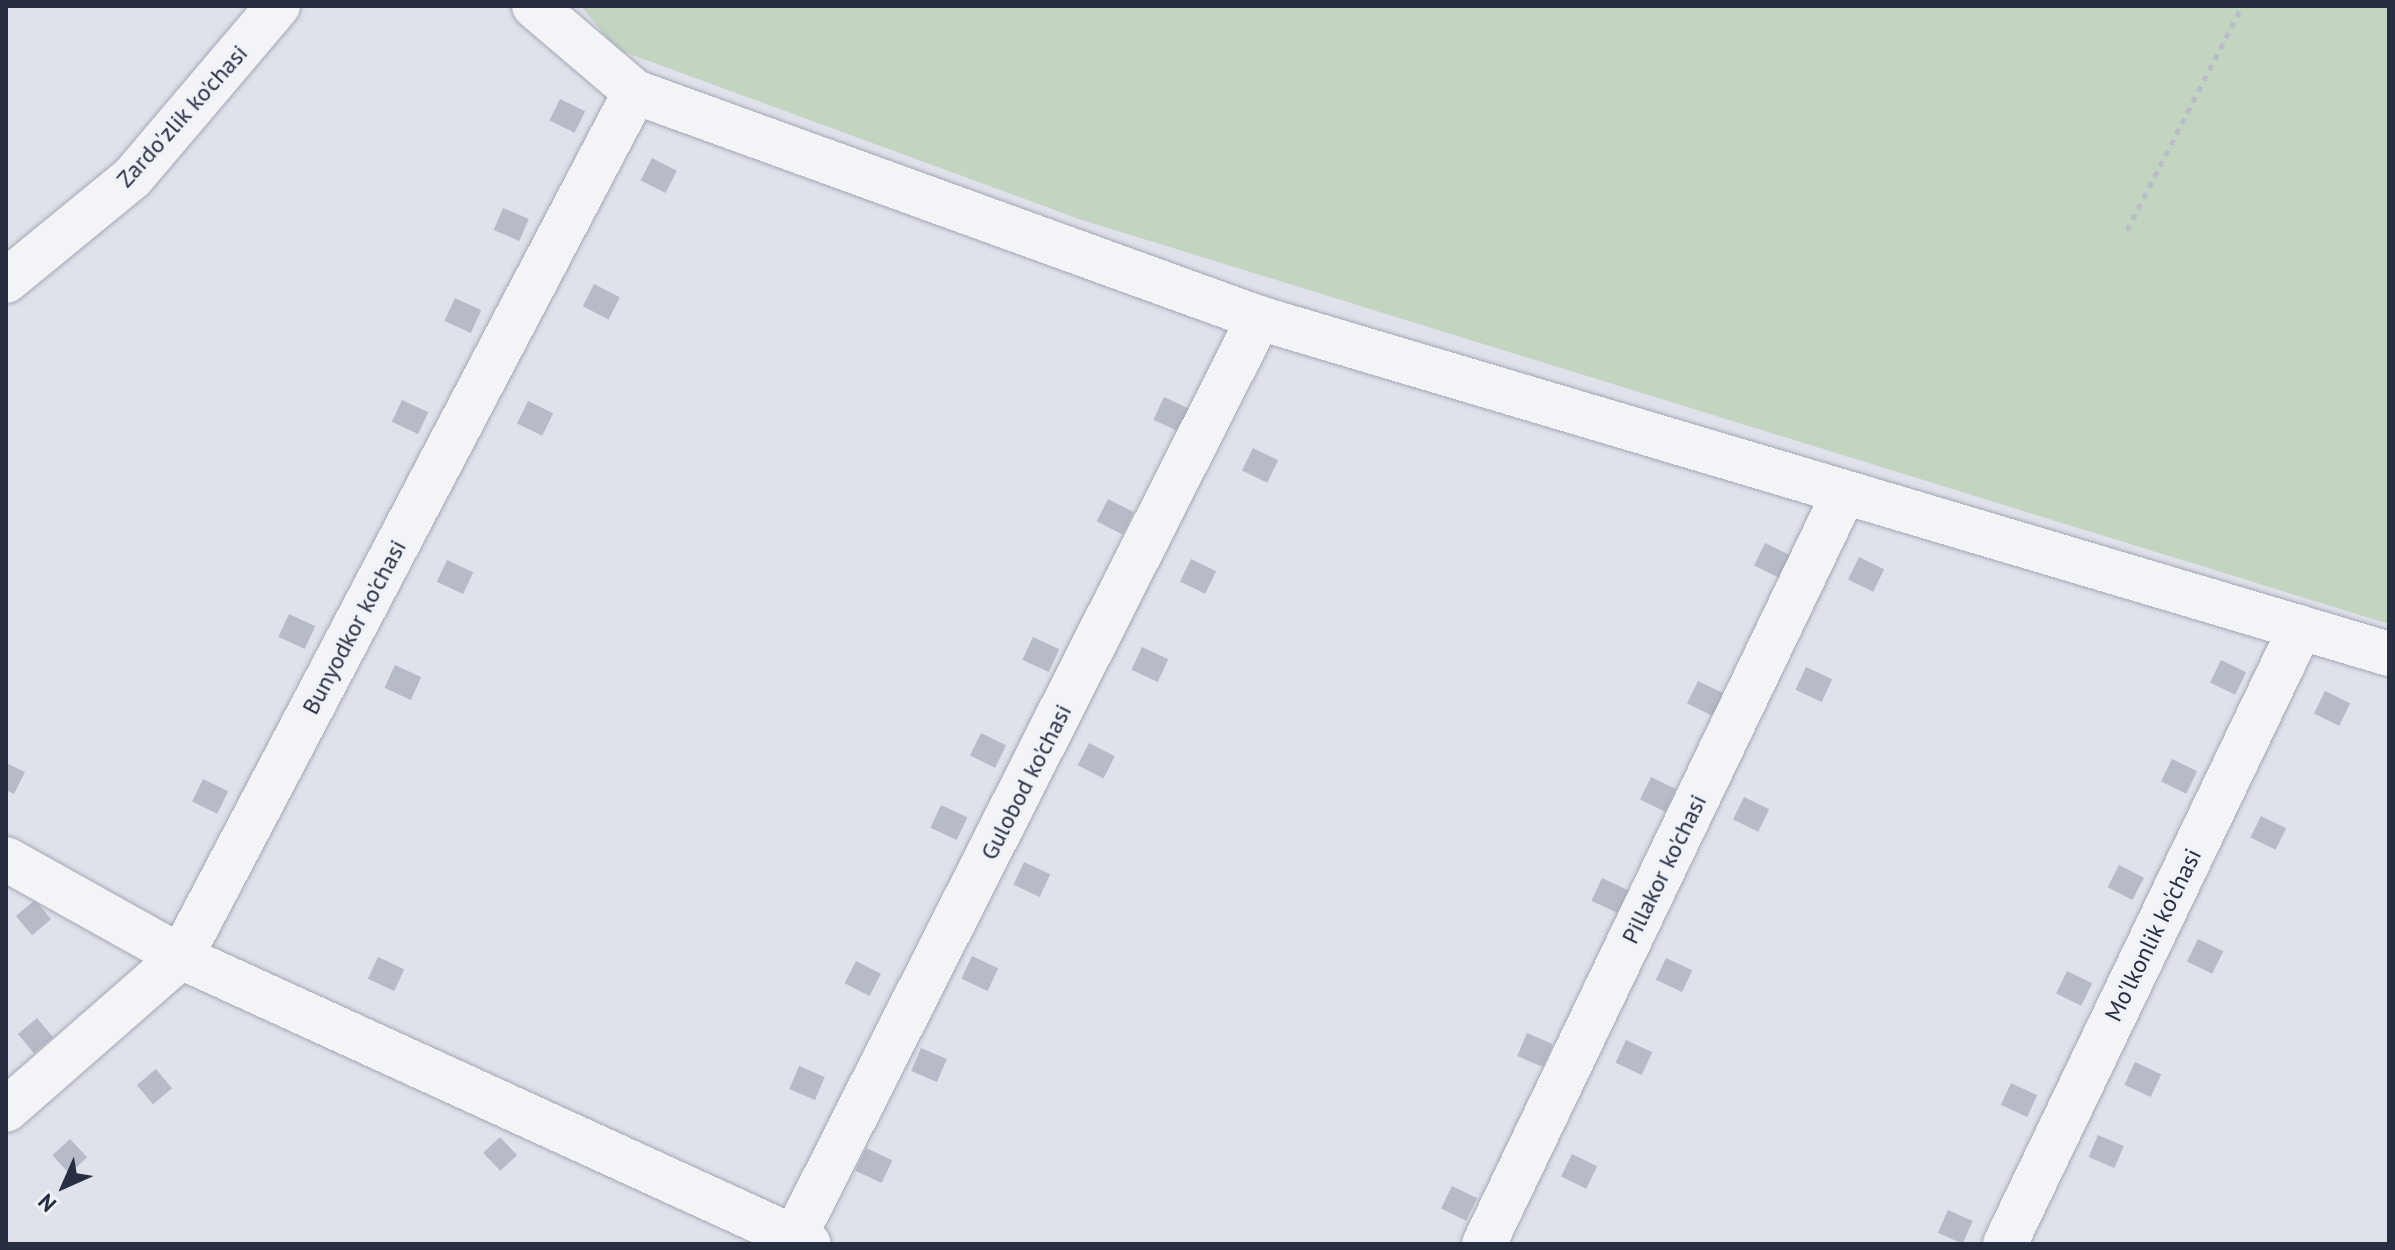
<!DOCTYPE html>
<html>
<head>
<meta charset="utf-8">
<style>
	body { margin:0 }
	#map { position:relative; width:2395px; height:1250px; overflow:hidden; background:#dfe2ea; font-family:"PT Sans",sans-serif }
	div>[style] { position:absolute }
	.green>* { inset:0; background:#c3d4c0 }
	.building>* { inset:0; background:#b6bbc7; transform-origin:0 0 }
	.path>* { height:5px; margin-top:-2.5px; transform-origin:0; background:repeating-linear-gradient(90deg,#b9bdc5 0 6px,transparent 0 12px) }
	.roads { filter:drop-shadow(0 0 2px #a4a8b4) drop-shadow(0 0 2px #a4a8b4) }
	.street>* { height:44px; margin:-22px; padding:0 22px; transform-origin:22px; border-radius:22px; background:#f2f4f8 }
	span { translate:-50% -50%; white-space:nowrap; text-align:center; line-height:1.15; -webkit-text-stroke:6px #eff2f7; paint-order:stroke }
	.street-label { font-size:24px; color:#272e42 }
	.frame { position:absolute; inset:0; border:8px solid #272e42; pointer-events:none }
	.north { position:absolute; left:24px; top:1146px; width:80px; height:80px; -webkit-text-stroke:6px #eff2f7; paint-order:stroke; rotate:225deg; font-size:22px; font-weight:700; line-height:32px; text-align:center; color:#272e42 }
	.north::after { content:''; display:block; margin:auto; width:28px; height:36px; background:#272e42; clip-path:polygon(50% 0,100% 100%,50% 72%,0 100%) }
</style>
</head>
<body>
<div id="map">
	<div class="green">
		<div style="clip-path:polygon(581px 6px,2389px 6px,2389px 624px,1079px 219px,616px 49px)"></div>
	</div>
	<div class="building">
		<div style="left:560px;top:99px;width:28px;height:24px;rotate:26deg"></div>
		<div style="left:652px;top:158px;width:28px;height:25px;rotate:27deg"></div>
		<div style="left:503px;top:208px;width:28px;height:24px;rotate:23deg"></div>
		<div style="left:594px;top:284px;width:29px;height:25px;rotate:27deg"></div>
		<div style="left:455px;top:298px;width:29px;height:25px;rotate:25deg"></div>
		<div style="left:1164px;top:397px;width:29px;height:25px;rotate:25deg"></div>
		<div style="left:402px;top:400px;width:29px;height:24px;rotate:25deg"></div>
		<div style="left:528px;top:401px;width:28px;height:25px;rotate:26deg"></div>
		<div style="left:1253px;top:448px;width:28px;height:25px;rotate:26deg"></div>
		<div style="left:1108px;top:499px;width:29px;height:25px;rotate:27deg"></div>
		<div style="left:1765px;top:543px;width:28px;height:25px;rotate:26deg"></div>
		<div style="left:1859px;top:557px;width:28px;height:25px;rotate:26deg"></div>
		<div style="left:1191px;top:559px;width:28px;height:25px;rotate:26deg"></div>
		<div style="left:447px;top:560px;width:29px;height:24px;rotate:25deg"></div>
		<div style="left:289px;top:614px;width:29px;height:25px;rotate:25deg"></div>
		<div style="left:1033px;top:637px;width:29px;height:25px;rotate:25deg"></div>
		<div style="left:1142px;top:647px;width:29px;height:25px;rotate:25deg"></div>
		<div style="left:2221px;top:660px;width:28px;height:25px;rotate:26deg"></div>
		<div style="left:395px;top:665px;width:29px;height:25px;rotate:25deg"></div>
		<div style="left:1806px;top:667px;width:29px;height:25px;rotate:25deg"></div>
		<div style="left:1698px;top:681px;width:28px;height:25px;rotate:26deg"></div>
		<div style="left:2325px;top:691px;width:28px;height:25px;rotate:26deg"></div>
		<div style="left:981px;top:733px;width:28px;height:25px;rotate:26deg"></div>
		<div style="left:1089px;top:743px;width:29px;height:25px;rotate:27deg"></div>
		<div style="left:2172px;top:759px;width:28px;height:25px;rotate:26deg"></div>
		<div style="clip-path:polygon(6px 763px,25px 772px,14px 794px,6px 790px)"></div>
		<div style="left:1651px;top:777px;width:28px;height:25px;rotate:26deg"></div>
		<div style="left:203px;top:779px;width:28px;height:25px;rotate:26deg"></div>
		<div style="left:1744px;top:797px;width:28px;height:25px;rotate:26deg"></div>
		<div style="left:941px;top:805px;width:29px;height:25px;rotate:25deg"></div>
		<div style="left:2261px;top:816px;width:28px;height:24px;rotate:26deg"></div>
		<div style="left:1024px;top:862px;width:29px;height:25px;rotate:25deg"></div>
		<div style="left:2119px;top:865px;width:28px;height:25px;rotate:27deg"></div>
		<div style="left:1602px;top:878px;width:29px;height:25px;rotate:25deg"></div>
		<div style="left:35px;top:900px;width:25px;height:25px;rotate:50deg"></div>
		<div style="left:2198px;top:939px;width:28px;height:25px;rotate:26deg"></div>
		<div style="left:972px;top:956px;width:29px;height:25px;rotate:25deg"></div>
		<div style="left:378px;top:957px;width:29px;height:24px;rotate:25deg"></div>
		<div style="left:1666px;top:958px;width:29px;height:24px;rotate:25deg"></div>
		<div style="left:856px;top:961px;width:28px;height:25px;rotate:27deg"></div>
		<div style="left:2067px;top:971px;width:28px;height:25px;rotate:26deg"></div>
		<div style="left:37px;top:1018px;width:25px;height:25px;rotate:50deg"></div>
		<div style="left:1527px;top:1033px;width:28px;height:25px;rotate:23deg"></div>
		<div style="left:1626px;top:1040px;width:29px;height:25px;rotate:25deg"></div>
		<div style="left:921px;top:1048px;width:28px;height:25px;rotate:23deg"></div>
		<div style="left:2135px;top:1062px;width:29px;height:25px;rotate:25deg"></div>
		<div style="left:799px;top:1066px;width:28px;height:25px;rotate:23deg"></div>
		<div style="left:156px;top:1069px;width:25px;height:25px;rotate:50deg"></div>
		<div style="left:2011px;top:1083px;width:29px;height:24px;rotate:25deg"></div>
		<div style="left:2098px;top:1135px;width:28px;height:24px;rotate:23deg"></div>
		<div style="left:500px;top:1137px;width:25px;height:23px;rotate:47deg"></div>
		<div style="left:70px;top:1139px;width:25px;height:24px;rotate:47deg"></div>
		<div style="left:866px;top:1148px;width:29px;height:25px;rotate:25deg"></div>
		<div style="left:1572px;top:1154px;width:28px;height:25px;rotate:26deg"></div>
		<div style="left:1452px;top:1186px;width:28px;height:25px;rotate:26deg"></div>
		<div style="left:1948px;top:1210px;width:27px;height:25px;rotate:24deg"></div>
	</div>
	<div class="path">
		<div style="left:2127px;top:230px;width:252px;rotate:-62.8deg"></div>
	</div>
	<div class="roads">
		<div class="street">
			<div style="left:534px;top:6px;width:133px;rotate:40.4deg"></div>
			<div style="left:635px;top:92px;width:664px;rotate:19.91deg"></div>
			<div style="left:1259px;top:318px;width:1179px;rotate:16.56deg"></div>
			<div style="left:6px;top:281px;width:163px;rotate:-39.3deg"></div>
			<div style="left:132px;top:178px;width:226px;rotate:-49.7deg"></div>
			<div style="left:6px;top:859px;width:201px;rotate:29.2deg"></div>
			<div style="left:181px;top:957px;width:690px;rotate:24.56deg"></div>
			<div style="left:6px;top:1110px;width:232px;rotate:-41.2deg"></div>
			<div style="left:181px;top:957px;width:977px;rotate:-62.31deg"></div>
			<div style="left:791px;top:1244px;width:1038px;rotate:-63.19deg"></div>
			<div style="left:1484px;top:1244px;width:833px;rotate:-64.39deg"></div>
			<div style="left:2005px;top:1244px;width:684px;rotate:-64.37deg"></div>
		</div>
	</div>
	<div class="street-label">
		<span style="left:182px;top:116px;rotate:-48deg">Zardo'zlik ko'chasi</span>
		<span style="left:354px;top:627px;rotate:-62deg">Bunyodkor ko'chasi</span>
		<span style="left:1026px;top:782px;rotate:-63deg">Gulobod ko'chasi</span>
		<span style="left:1664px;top:869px;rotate:-64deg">Pillakor ko'chasi</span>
		<span style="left:2153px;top:935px;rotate:-64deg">Mo'lkonlik ko'chasi</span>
	</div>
	<div class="frame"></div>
	<div class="north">N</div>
</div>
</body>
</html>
